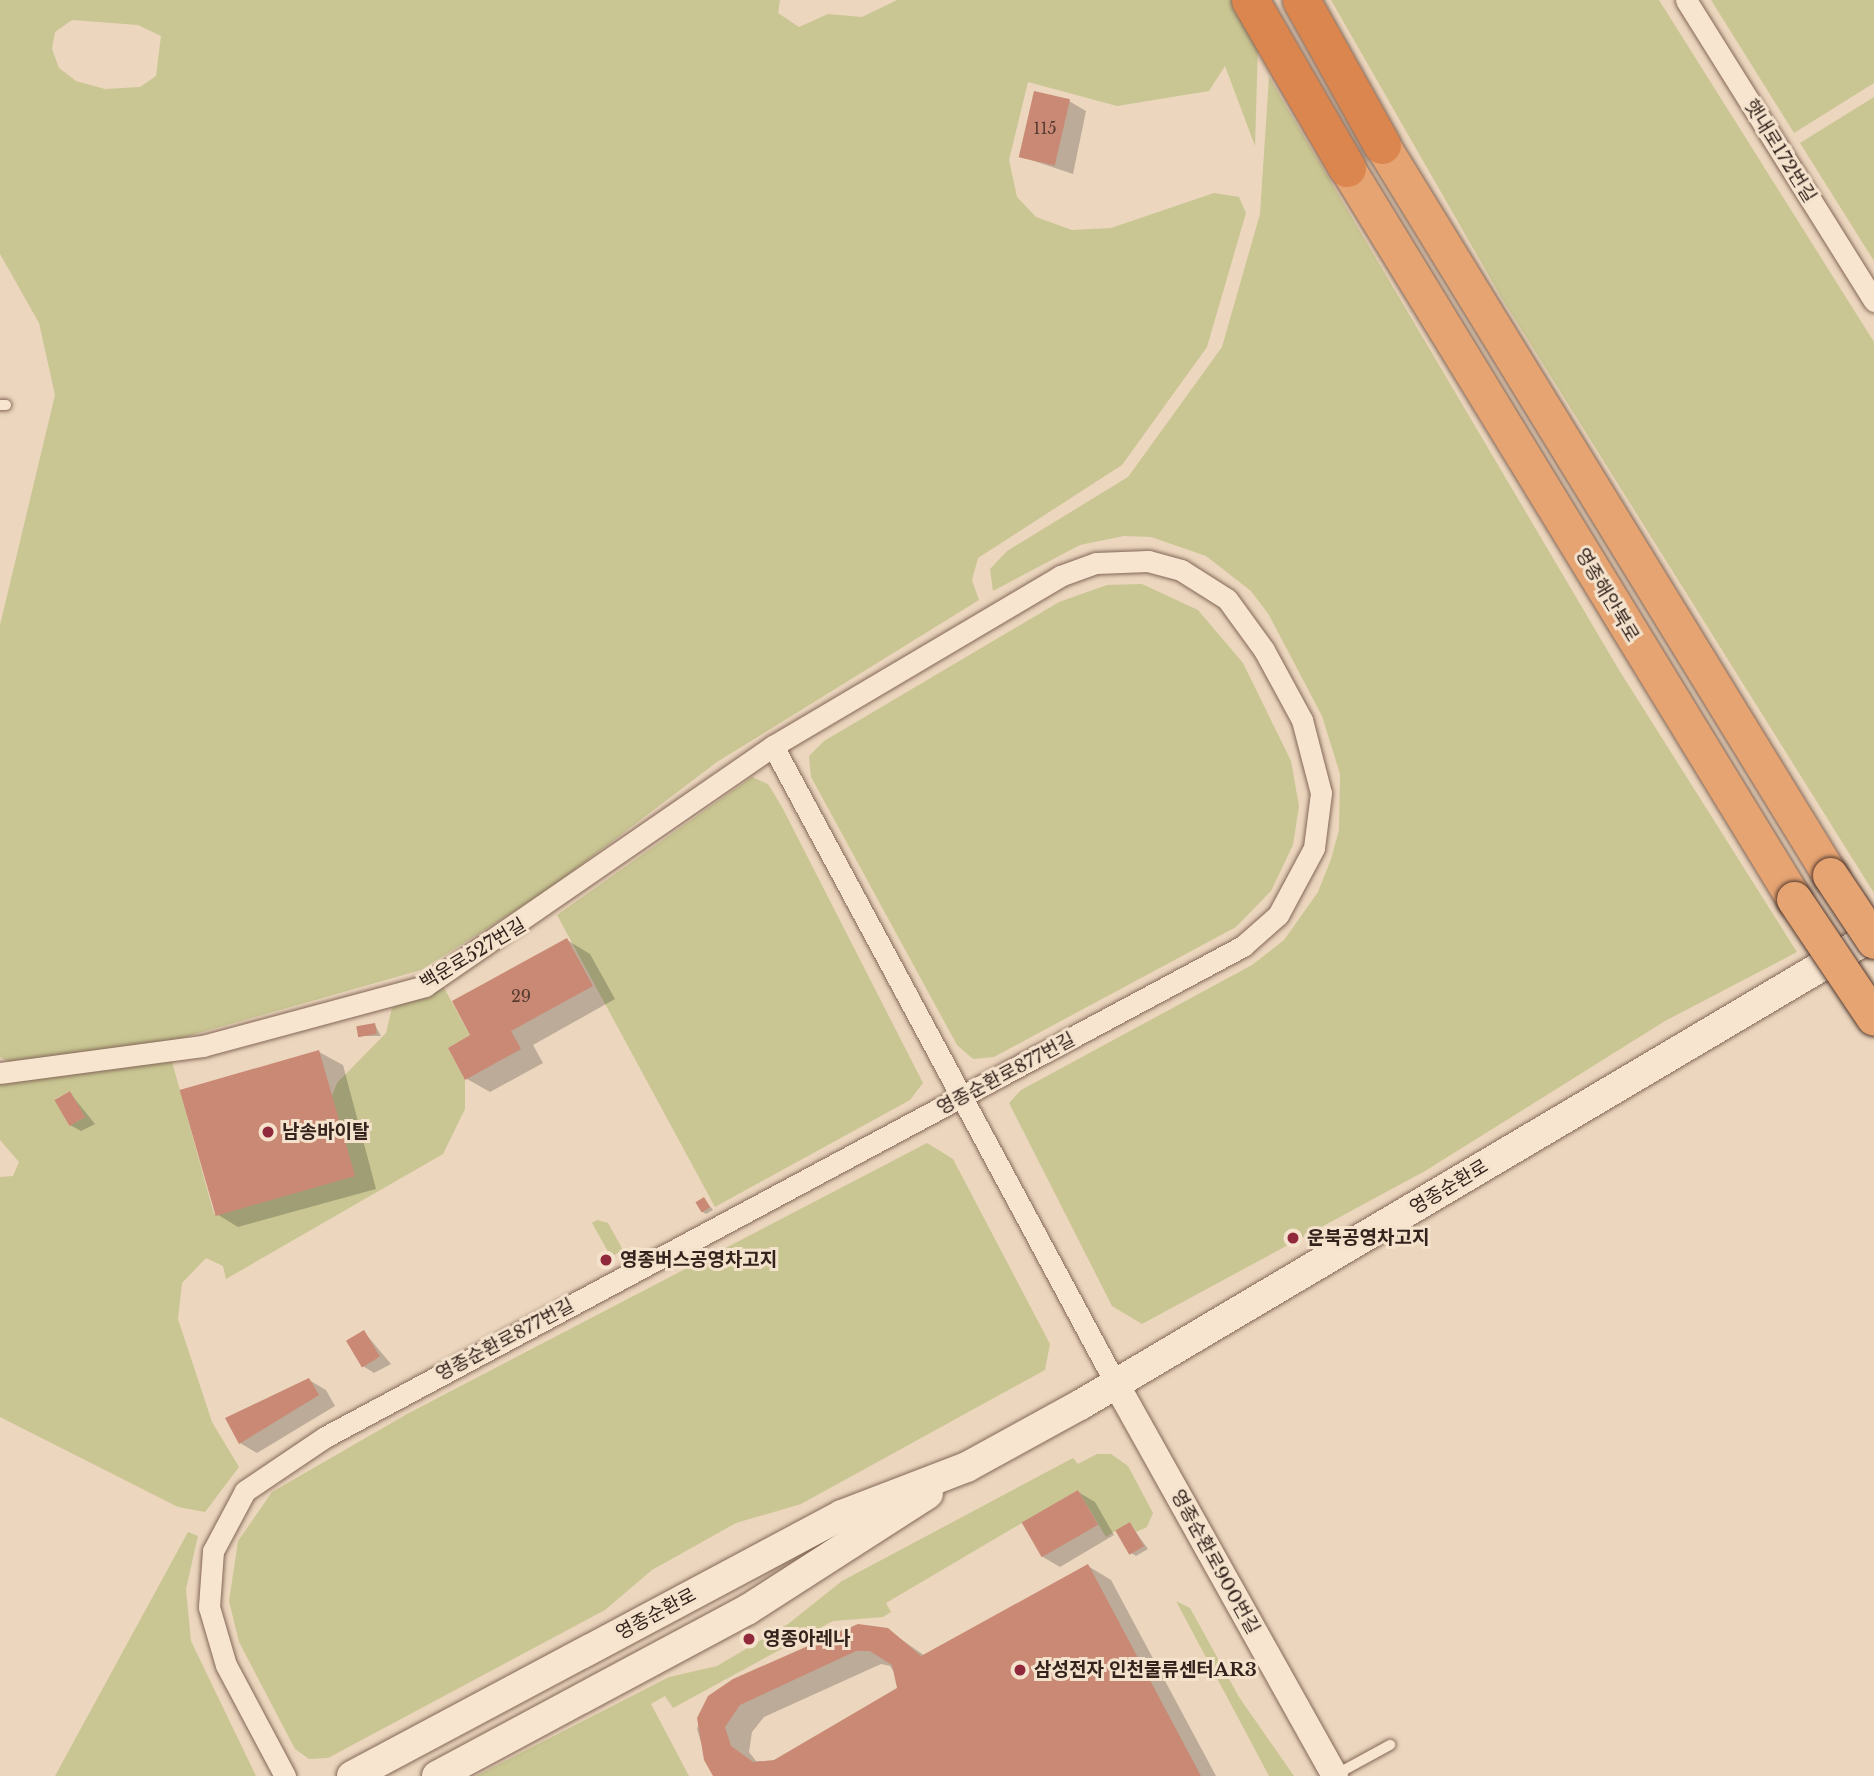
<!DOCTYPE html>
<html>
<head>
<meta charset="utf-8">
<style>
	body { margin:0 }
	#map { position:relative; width:1874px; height:1776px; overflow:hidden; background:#ecd6be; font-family:"Libre Baskerville","Noto Sans KR",serif }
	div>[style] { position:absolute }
	.green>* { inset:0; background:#c9c693 }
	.shadow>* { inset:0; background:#0003 }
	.building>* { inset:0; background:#c98974; transform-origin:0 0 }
	.roads { filter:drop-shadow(0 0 2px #836757) drop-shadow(0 0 2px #836757) }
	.service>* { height:10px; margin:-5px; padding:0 5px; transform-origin:5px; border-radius:5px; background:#f7e5d0 }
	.minor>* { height:21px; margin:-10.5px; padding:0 10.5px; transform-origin:10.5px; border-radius:10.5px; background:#f7e5d0 }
	.tertiary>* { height:26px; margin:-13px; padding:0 13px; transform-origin:13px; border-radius:13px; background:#f7e5d0 }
	.secondary>* { height:30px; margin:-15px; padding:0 15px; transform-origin:15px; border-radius:15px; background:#f7e5d0 }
	.trunk>* { height:35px; margin:-17.5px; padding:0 17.5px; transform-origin:17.5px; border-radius:17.5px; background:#e6a472 }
	.motorway>* { height:37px; margin:-18.5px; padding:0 18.5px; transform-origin:18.5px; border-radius:18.5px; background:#db854f }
	.bridges { filter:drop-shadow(0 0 2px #51372c) drop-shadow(0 0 2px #51372c) }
	.trunk-bridge>* { height:35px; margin:-17.5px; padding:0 17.5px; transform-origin:17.5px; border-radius:17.5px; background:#e6a472 }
	.dots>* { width:19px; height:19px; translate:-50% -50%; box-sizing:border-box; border:4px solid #f4e2cd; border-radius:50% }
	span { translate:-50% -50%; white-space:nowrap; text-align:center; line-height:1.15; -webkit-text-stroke:6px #f4e2cd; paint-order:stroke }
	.number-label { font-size:16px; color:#583c32 }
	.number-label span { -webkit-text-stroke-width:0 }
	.street-label { font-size:19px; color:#33231c }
	.poi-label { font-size:19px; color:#33231c; font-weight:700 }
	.left { translate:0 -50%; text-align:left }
</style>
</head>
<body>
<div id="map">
	<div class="green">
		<div style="clip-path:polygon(evenodd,0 0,780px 0,778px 13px,799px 27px,828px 14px,862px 17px,897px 0,1232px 0,1258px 46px,1255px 146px,1225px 66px,1209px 91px,1117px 106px,1028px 82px,1009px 160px,1017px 197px,1036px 217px,1072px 230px,1111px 228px,1214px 193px,1239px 197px,1246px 213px,1207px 347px,1122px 465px,978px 558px,972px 580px,979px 600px,717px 762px,548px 890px,421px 970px,132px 1052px,13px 1064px,0 1057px,0 625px,55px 395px,39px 323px,0 254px,0 0,72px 20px,138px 25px,161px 36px,156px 76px,140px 87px,105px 89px,76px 81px,59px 68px,52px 49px,55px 32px,72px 20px)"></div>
		<div style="clip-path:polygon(1331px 0,1659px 0,1874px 342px,1874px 893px,1501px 297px)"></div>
		<div style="clip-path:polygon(1711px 0,1874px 0,1874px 83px,1794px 133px)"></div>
		<div style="clip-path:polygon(1269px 77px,1619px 670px,1797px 952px,1665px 1021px,1425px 1171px,1142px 1324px,1112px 1306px,1009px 1103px,1021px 1090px,1252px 965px,1284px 940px,1318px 892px,1331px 859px,1339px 830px,1340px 774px,1322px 716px,1269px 615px,1251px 591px,1206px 556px,1151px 537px,1124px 536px,1080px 545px,993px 591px,990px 569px,1007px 551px,1128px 477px,1222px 347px,1260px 214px)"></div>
		<div style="clip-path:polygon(1874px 97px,1874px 261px,1800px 143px)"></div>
		<div style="clip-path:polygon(1142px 584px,1198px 610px,1243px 663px,1291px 761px,1299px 806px,1293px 845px,1271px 891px,1236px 927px,994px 1057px,973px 1059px,957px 1045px,811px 777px,809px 756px,824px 741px,1059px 602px,1107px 585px)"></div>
		<div style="clip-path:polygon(752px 777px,768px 784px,782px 807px,923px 1083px,910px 1100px,715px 1207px,557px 915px)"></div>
		<div style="clip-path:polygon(evenodd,443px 986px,470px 1035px,448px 1048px,465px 1080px,465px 1109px,443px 1154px,226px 1279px,223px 1266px,206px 1258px,182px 1283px,178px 1319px,212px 1422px,239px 1467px,205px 1512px,178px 1507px,0 1417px,0 1177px,13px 1176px,19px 1162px,0 1140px,0 1077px,171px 1058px,214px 1214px,353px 1176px,332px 1096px,337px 1083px,386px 1033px,392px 1008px,443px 986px,70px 1091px,85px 1117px,69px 1126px,55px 1099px,70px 1091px)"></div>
		<div style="clip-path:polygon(927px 1143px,953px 1159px,1050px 1344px,1045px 1370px,801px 1504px,736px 1523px,652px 1570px,605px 1610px,328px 1758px,309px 1759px,295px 1749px,239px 1642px,229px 1601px,238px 1541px,272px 1492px,407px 1414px)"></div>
		<div style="clip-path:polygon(597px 1220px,608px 1223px,623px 1250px,611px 1257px,592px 1223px)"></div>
		<div style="clip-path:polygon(1097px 1454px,1111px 1454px,1128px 1466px,1153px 1513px,1147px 1527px,1136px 1532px,1130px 1522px,1106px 1537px,1078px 1490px,886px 1603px,891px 1612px,883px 1617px,833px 1621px,673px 1708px,665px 1696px,651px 1704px,689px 1776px,476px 1776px,669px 1677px,717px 1666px,788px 1624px,842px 1581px,1073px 1458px,1078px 1464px)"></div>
		<div style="clip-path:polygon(188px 1532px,198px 1536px,186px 1589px,191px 1641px,256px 1776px,55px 1776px)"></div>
		<div style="clip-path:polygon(1176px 1601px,1190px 1608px,1239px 1697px,1294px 1776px,1269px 1776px)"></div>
	</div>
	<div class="shadow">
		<div style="clip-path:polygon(1069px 101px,1086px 111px,1073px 174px,1022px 157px)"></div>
		<div style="clip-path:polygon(567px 940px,590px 954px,615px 999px,533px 1045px,543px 1063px,490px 1092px,467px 1079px,473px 1036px)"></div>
		<div style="clip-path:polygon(375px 1025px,381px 1036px,360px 1036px)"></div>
		<div style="clip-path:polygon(319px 1052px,343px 1065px,376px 1189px,238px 1227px,215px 1213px)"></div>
		<div style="clip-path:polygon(70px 1093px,95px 1124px,81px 1131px,70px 1125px)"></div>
		<div style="clip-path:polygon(704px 1199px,713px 1210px,706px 1214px,701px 1211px)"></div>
		<div style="clip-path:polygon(364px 1332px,391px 1364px,374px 1373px,363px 1366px)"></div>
		<div style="clip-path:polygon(309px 1380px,326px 1390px,335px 1406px,257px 1453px,240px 1443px)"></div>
		<div style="clip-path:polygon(1078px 1492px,1095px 1502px,1114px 1535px,1060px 1567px,1043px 1557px)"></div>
		<div style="clip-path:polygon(1130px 1524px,1148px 1549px,1136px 1556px,1131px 1553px)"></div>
		<div style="clip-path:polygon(evenodd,1088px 1566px,1111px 1580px,1216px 1776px,714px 1776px,706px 1759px,697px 1729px,703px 1708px,718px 1690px,842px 1630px,888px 1630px,925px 1656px,1088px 1566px,881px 1664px,890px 1666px,901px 1683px,893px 1694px,775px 1762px,756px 1761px,749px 1752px,752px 1732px,764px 1717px,881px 1664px)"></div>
	</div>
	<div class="building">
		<div style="left:1034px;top:91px;width:37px;height:68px;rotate:13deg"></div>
		<div style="clip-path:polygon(567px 938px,593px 986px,511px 1031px,521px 1049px,465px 1080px,448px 1048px,470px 1035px,452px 1001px)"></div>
		<div style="left:375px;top:1023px;width:11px;height:19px;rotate:80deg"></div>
		<div style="left:319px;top:1050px;width:131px;height:145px;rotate:74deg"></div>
		<div style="left:70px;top:1091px;width:30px;height:18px;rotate:60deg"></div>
		<div style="left:704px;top:1197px;width:12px;height:10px;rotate:59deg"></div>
		<div style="left:364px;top:1330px;width:31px;height:21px;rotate:59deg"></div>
		<div style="clip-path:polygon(309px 1378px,319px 1395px,239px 1444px,225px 1418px)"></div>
		<div style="left:1078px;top:1490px;width:40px;height:65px;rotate:60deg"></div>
		<div style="left:1130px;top:1522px;width:28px;height:17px;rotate:60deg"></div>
		<div style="clip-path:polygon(evenodd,1088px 1564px,1201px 1776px,713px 1776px,704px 1760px,697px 1718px,708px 1696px,733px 1679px,858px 1624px,888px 1628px,921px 1656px,1088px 1564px,856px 1651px,870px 1651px,892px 1665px,897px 1688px,774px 1760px,753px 1762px,731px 1746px,725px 1727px,740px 1705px,856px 1651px)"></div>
	</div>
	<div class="roads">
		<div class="service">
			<div style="left:0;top:405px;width:6px"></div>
			<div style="left:1335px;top:1775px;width:63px;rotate:-28.6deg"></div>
		</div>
		<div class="minor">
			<div style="left:1686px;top:0;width:355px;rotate:58deg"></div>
			<div style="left:773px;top:746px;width:724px;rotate:61.74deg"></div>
			<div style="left:0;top:1073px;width:205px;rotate:-7.6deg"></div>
			<div style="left:203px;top:1046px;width:230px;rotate:-15.1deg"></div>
			<div style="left:425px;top:986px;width:423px;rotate:-34.6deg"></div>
			<div style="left:773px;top:746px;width:334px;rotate:-30.6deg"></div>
			<div style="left:1060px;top:576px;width:38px;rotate:-20deg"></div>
			<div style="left:1096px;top:563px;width:52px;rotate:-2.2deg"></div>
			<div style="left:1148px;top:561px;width:34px;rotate:15deg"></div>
			<div style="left:1181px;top:570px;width:54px;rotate:32.2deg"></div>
			<div style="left:1227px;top:599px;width:63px;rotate:54deg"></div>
			<div style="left:1264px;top:650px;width:80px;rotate:61.5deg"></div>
			<div style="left:1302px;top:720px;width:75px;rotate:75.4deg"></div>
			<div style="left:1321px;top:793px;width:55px;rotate:97.3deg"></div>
			<div style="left:1314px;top:848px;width:76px;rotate:118.2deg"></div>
			<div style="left:1278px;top:915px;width:47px;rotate:138.5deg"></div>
			<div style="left:1243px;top:946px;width:1041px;rotate:151.86deg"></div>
			<div style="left:325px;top:1437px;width:97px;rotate:146deg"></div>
			<div style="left:245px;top:1491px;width:68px;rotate:118.1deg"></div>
			<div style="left:213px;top:1551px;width:56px;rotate:94.1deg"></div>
			<div style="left:209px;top:1607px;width:60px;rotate:73.7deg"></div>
			<div style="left:226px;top:1665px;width:126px;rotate:62deg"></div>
		</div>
		<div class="tertiary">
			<div style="left:1116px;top:1384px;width:449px;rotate:60.8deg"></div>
		</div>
		<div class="secondary">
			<div style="left:352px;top:1776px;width:555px;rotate:-28.04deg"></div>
			<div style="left:842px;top:1515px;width:134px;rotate:-21deg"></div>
			<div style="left:967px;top:1467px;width:129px;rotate:-28.8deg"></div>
			<div style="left:1080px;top:1405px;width:923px;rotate:-30.62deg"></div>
			<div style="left:437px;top:1776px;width:352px;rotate:-28.2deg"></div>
			<div style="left:747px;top:1610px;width:215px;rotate:-32.7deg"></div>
		</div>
		<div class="trunk">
			<div style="left:1382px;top:145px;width:857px;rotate:58.46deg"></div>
			<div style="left:1347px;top:168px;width:857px;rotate:58.55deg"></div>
		</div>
		<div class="motorway">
			<div style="left:1250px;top:0;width:194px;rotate:60deg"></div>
			<div style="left:1301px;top:0;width:166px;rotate:60.8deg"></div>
		</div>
	</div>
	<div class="bridges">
		<div class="trunk-bridge">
			<div style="left:1830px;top:875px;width:79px;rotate:56.3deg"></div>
			<div style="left:1794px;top:899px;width:143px;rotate:56.1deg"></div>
		</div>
	</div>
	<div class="dots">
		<div style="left:268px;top:1132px;background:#91293c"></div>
		<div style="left:1293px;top:1238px;background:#91293c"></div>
		<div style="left:606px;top:1260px;background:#91293c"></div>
		<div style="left:749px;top:1639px;background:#91293c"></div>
		<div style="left:1020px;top:1670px;background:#91293c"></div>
	</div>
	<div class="number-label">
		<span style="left:1045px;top:128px">115</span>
		<span style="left:521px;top:996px">29</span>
	</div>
	<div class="street-label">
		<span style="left:1780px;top:151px;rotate:58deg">햇내로172번길</span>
		<span style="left:1607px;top:595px;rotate:59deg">영종해안북로</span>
		<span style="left:473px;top:954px;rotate:-31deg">백운로527번길</span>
		<span style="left:1006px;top:1074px;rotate:-28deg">영종순환로877번길</span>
		<span style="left:1449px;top:1187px;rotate:-31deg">영종순환로</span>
		<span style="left:505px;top:1340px;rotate:-28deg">영종순환로877번길</span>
		<span style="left:1215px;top:1562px;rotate:61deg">영종순환로900번길</span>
		<span style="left:656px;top:1614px;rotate:-28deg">영종순환로</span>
	</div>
	<div class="poi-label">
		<span class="left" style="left:282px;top:1132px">남송바이탈</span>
		<span class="left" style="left:1307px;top:1238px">운북공영차고지</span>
		<span class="left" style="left:620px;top:1260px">영종버스공영차고지</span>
		<span class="left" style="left:763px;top:1639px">영종아레나</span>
		<span class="left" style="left:1034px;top:1670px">삼성전자 인천물류센터AR3</span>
	</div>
</div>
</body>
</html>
